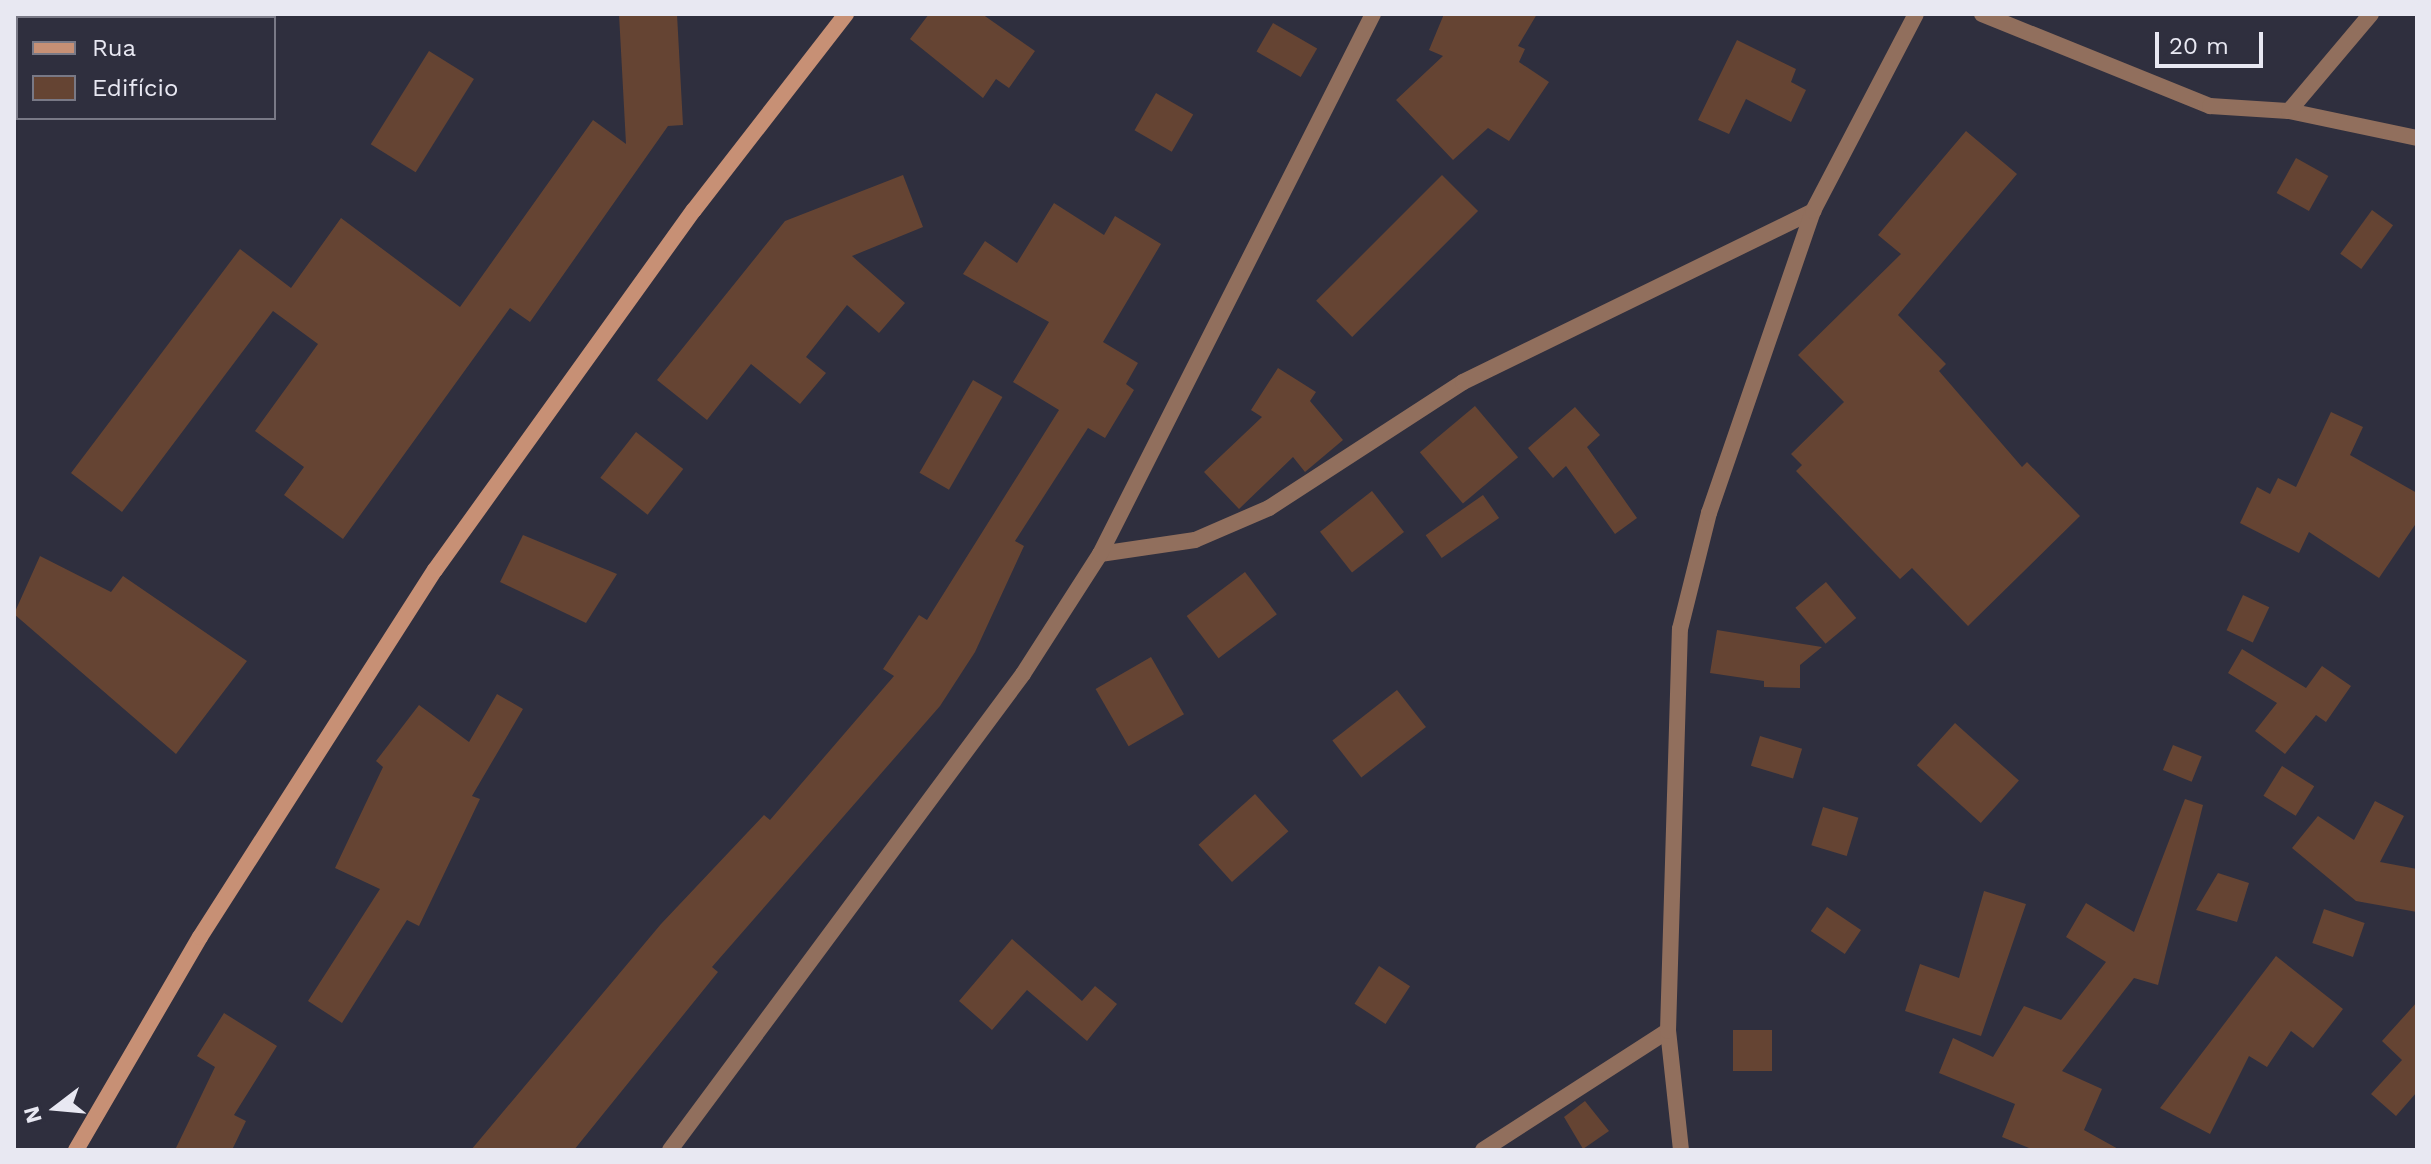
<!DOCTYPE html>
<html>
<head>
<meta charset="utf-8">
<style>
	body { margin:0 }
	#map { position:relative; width:2431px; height:1164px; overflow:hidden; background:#2f2f3e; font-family:"Work Sans",sans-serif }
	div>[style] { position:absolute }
	.building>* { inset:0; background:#654433; transform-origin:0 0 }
	.street>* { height:16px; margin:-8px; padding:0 8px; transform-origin:8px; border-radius:8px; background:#916f5d }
	.secondary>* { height:16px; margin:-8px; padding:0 8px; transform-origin:8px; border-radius:8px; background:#c79075 }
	span { translate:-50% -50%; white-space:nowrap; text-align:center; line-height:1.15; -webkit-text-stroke:7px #2f2f3e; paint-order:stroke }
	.frame { position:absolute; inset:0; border:16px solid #e8e8f2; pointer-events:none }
	.legend { position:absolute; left:16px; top:16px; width:260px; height:104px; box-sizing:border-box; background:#2f2f3e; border:2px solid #797986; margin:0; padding:10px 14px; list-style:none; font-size:24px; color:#e8e8f2 }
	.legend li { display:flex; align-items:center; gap:16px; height:40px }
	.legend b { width:40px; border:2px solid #797986 }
	.north { position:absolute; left:16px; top:1068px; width:80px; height:80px; -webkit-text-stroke:6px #2f2f3e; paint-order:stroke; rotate:254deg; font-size:22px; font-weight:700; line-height:32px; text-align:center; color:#e8e8f2 }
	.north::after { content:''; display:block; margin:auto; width:28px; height:36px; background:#e8e8f2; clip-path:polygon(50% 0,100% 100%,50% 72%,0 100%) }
	.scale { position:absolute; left:2155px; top:32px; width:108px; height:36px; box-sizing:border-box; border:4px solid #e8e8f2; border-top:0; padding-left:10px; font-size:24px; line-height:28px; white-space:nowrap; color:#e8e8f2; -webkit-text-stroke:6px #2f2f3e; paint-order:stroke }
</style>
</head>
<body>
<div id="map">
	<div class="building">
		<div style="clip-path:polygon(619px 14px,677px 14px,683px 125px,668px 126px,530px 322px,510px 308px,343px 539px,284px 495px,304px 467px,255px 431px,318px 344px,273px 311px,122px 512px,71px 473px,240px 249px,291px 288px,341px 218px,460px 307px,593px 120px,626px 144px)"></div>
		<div style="clip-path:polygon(929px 14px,982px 14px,1035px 51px,1009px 88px,996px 79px,983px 98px,910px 39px)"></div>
		<div style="clip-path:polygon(1444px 14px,1537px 14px,1518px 46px,1525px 49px,1519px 62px,1549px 82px,1509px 141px,1488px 128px,1453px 160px,1396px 100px,1443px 56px,1429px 50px)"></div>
		<div style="left:1273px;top:23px;width:51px;height:33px;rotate:30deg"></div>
		<div style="clip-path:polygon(1737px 40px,1796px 69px,1791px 82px,1806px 90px,1791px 122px,1746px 99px,1729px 134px,1698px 120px)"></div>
		<div style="left:429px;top:51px;width:53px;height:110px;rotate:32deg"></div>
		<div style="left:1156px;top:93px;width:43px;height:43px;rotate:30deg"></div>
		<div style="clip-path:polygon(1966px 131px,2017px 174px,1898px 315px,1946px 364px,1939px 371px,2022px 467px,2027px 462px,2080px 516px,1968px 626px,1912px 568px,1900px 579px,1796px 471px,1802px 465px,1791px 454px,1844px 402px,1798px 355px,1901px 254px,1878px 235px)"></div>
		<div style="left:2296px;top:158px;width:37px;height:40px;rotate:29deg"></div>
		<div style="clip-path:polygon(903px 175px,923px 227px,852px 256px,905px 303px,879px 333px,847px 305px,806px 357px,826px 373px,800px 404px,751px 364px,707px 420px,657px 380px,785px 221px)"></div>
		<div style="left:1442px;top:175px;width:51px;height:178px;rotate:45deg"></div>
		<div style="clip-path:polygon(1054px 203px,1104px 235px,1115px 216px,1161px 244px,1103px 342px,1138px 363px,1126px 384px,1134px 390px,1105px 438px,1088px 428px,1015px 541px,1024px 546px,975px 652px,940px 706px,712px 967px,718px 972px,574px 1150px,471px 1150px,661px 924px,764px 815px,770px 820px,894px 676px,883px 669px,919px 615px,927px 620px,1059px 410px,1013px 382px,1049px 322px,963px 274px,985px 241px,1017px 263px)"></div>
		<div style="left:2372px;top:210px;width:26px;height:54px;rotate:36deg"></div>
		<div style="clip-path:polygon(1278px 368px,1316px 392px,1310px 401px,1343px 440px,1305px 472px,1293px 457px,1239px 509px,1204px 472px,1262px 417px,1251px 410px)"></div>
		<div style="left:973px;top:380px;width:34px;height:107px;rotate:30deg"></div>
		<div style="left:1475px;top:406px;width:67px;height:72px;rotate:50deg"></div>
		<div style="clip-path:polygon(1575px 407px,1600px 435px,1587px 447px,1637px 518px,1615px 534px,1566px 466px,1553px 478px,1528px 448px)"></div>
		<div style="clip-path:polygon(2331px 412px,2363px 427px,2350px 455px,2417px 493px,2417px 522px,2379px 578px,2309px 532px,2299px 553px,2240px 523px,2257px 487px,2270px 494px,2278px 478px,2296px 487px)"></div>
		<div style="left:636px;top:432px;width:60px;height:58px;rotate:38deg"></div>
		<div style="left:1372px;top:491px;width:52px;height:66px;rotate:52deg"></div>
		<div style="left:1483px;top:495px;width:28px;height:70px;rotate:55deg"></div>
		<div style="clip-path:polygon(523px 535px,617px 574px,586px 623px,500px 582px)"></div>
		<div style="clip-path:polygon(40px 556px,111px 592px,123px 576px,247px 661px,176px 754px,14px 614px)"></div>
		<div style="left:1245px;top:572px;width:53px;height:73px;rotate:53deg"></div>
		<div style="left:1826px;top:582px;width:47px;height:40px;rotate:50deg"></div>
		<div style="left:2243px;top:595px;width:29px;height:39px;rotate:25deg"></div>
		<div style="clip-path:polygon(1717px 630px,1822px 647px,1800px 665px,1800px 688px,1764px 687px,1764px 681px,1710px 673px)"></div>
		<div style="clip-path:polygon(2242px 649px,2306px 688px,2322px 666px,2351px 686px,2326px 722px,2316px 715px,2285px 754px,2255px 731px,2277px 703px,2228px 673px)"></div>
		<div style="left:1151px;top:657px;width:66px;height:64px;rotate:60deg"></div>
		<div style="left:1397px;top:690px;width:47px;height:82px;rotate:52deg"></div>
		<div style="clip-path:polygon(497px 694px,523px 709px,472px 796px,480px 799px,419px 926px,407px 920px,342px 1023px,308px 1001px,380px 889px,335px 868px,383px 767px,376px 761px,419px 705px,469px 742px)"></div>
		<div style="left:1955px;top:723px;width:86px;height:57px;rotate:42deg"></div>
		<div style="left:1760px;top:736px;width:44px;height:31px;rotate:17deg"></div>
		<div style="left:2173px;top:745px;width:31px;height:27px;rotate:22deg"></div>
		<div style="left:2282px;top:766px;width:38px;height:35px;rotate:32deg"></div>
		<div style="left:1255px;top:794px;width:50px;height:76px;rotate:48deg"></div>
		<div style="clip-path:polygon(2185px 799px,2203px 805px,2158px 985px,2134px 978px,2062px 1071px,2102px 1089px,2084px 1130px,2120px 1150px,2034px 1150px,2002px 1137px,2015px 1104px,1939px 1073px,1953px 1038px,1993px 1057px,2024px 1006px,2061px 1020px,2106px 962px,2066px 937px,2086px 903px,2134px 932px)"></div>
		<div style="clip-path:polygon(2375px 801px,2404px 816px,2380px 862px,2417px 869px,2417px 912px,2356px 901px,2292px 848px,2318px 816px,2354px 840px)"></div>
		<div style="left:1823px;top:807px;width:37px;height:40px;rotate:17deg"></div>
		<div style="clip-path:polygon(2218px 873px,2249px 883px,2237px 922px,2196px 910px)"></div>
		<div style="clip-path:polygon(1984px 891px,2026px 904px,1981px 1036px,1905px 1011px,1920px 964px,1959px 978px)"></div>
		<div style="left:1827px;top:907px;width:41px;height:29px;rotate:34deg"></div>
		<div style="left:2324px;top:909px;width:43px;height:36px;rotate:19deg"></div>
		<div style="clip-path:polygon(1012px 939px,1082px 1001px,1095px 986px,1117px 1004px,1087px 1041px,1027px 990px,992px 1030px,959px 1001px)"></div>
		<div style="clip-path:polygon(2276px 956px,2343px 1009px,2313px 1048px,2291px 1031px,2267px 1067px,2249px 1056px,2210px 1134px,2160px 1108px)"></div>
		<div style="left:1379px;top:966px;width:37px;height:45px;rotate:33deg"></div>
		<div style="clip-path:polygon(2417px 1002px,2417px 1092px,2396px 1116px,2371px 1094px,2402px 1060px,2382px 1041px)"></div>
		<div style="clip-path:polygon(224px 1013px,277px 1046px,234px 1115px,246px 1121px,232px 1150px,175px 1150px,215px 1067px,197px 1056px)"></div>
		<div style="left:1733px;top:1030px;width:39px;height:41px"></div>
		<div style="clip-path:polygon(1585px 1101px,1609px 1131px,1583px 1149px,1564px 1117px)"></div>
	</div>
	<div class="street">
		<div style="left:1982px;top:14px;width:246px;rotate:22deg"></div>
		<div style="left:2210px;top:106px;width:79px;rotate:3.6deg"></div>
		<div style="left:2289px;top:111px;width:131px;rotate:11.9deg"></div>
		<div style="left:2289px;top:111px;width:127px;rotate:-49.8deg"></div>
		<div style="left:1100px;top:554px;width:96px;rotate:-8.4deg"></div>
		<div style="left:1195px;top:540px;width:81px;rotate:-23.4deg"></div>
		<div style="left:1269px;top:508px;width:231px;rotate:-33deg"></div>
		<div style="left:1463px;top:382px;width:390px;rotate:-26deg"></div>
		<div style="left:670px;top:1150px;width:593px;rotate:-53.44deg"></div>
		<div style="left:1023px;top:674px;width:143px;rotate:-57.3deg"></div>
		<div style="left:1100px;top:554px;width:605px;rotate:-63.18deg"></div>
		<div style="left:1483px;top:1150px;width:220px;rotate:-32.8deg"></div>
		<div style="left:1681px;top:1150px;width:120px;rotate:-96.2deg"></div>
		<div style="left:1668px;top:1031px;width:402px;rotate:-88.3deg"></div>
		<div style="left:1680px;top:629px;width:120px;rotate:-76deg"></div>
		<div style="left:1709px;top:513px;width:319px;rotate:-71deg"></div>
		<div style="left:1813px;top:211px;width:222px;rotate:-62.4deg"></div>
	</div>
	<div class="secondary">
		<div style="left:76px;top:1150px;width:246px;rotate:-59.8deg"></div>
		<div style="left:200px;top:937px;width:436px;rotate:-57.4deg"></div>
		<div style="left:435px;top:570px;width:443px;rotate:-54.3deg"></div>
		<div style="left:694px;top:210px;width:248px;rotate:-52.2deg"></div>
	</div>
	<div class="frame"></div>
	<ul class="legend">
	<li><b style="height:10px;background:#c79075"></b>Rua</li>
	<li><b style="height:22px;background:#654433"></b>Edifício</li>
	</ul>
	<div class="north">N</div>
	<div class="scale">20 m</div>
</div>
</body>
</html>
